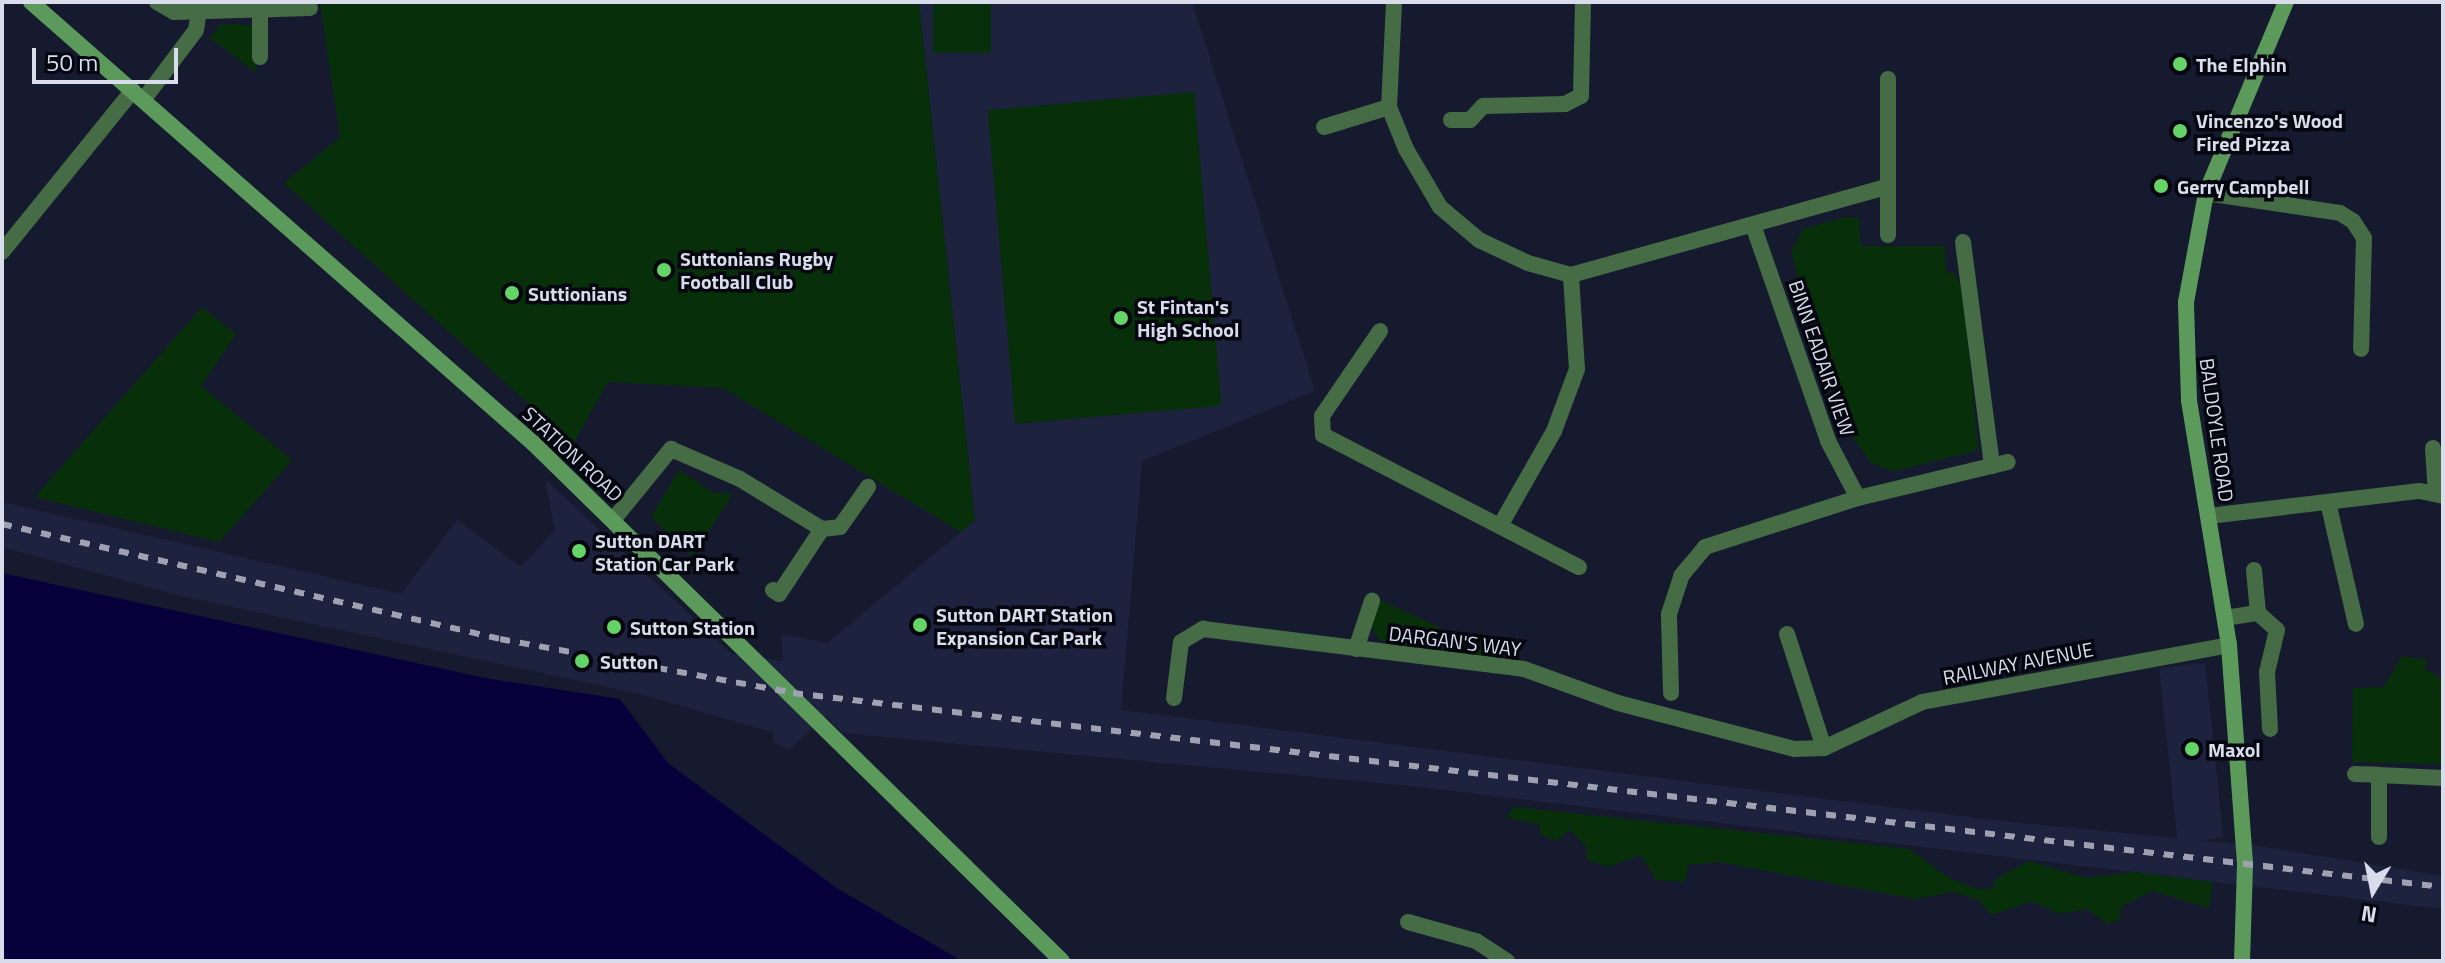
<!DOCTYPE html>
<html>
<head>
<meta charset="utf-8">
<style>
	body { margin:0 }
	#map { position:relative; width:2445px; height:963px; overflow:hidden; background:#161a2f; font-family:"Titillium Web",sans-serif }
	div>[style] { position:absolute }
	.built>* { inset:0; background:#1d223e; transform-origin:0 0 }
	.green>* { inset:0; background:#072f0a; transform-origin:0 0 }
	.water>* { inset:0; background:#07003a }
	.minor>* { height:16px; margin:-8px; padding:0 8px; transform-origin:8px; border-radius:8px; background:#466c45 }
	.secondary>* { height:16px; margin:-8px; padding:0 8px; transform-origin:8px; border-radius:8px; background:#5c9a5b }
	.rail>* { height:6px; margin-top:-3px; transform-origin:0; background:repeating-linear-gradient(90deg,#9da1b1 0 10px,transparent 0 20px) }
	.dots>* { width:22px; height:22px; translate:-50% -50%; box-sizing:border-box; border:4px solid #05060f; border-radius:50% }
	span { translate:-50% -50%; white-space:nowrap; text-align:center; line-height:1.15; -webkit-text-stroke:7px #05060f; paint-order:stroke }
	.poi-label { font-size:20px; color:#d8dceb; font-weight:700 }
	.left { translate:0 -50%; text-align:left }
	.street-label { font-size:20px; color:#d8dceb }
	.frame { position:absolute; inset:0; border:4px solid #d8dceb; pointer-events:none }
	.north { position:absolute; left:2333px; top:851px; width:80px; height:80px; -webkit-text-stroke:6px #05060f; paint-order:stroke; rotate:190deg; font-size:22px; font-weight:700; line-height:32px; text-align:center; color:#d8dceb }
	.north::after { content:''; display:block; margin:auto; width:28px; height:36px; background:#d8dceb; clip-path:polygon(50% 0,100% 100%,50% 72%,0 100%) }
	.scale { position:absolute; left:32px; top:48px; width:146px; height:36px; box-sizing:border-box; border:4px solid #d8dceb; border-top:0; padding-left:10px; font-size:24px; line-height:28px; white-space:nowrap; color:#d8dceb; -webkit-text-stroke:6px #05060f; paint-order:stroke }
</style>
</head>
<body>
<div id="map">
	<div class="built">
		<div style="clip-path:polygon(919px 2px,1192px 2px,1315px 391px,1142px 461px,1121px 710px,2000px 821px,2258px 846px,2443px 876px,2443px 909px,1411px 786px,842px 733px,826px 716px,789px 750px,773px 742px,774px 733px,640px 694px,181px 596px,2px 547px,2px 502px,401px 594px,457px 520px,521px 567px,555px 530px,545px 479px,732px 654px,783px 661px,781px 634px,827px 643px,975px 520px)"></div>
		<div style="left:2205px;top:663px;width:176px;height:46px;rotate:84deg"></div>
	</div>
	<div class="green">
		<div style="clip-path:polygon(320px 2px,919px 2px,975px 520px,961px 532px,723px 388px,608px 382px,573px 444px,284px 183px,340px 137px)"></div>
		<div style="left:933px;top:2px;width:58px;height:51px"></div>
		<div style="clip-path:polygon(221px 24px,254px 25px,256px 73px,210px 38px)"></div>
		<div style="left:1194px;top:92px;width:315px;height:207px;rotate:85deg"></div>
		<div style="clip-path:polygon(1845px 217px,1859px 218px,1861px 246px,1945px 246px,1946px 272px,1955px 274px,1963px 292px,1978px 450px,1894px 471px,1871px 463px,1836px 413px,1791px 252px,1803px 229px)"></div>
		<div style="clip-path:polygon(202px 307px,236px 334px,201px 386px,292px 460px,219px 542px,35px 497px)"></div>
		<div style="clip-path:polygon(679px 470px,712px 492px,733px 494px,692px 557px,651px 517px)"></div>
		<div style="clip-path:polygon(1376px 598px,1475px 644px,1479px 633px,1519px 653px,1490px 658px,1379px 640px,1369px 621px)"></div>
		<div style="clip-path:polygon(2402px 656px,2428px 660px,2424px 669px,2443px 678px,2443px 764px,2352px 762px,2353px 688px,2384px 687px)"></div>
		<div style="clip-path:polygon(1514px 807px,1909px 849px,1949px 878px,1978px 889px,1995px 888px,1994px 880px,2029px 861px,2086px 878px,2135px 872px,2213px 882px,2209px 908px,2152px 891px,2121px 907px,2120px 920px,2108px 924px,2087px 909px,2060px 914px,2032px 901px,1992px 915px,1978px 900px,1953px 892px,1914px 899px,1719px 862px,1688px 865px,1685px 882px,1656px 880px,1641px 855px,1608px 867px,1586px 859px,1587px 848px,1570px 830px,1556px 841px,1540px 834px,1539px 824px,1506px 818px)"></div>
	</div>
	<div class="water">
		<div style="clip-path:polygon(2px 573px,485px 678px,620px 699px,668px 763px,838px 889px,962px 961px,3px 961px)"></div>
	</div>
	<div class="minor">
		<div style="left:157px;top:2px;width:20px;rotate:30deg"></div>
		<div style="left:174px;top:12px;width:136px;rotate:-1.7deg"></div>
		<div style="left:1394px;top:2px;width:105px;rotate:92.7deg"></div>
		<div style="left:1389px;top:107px;width:45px;rotate:68deg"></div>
		<div style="left:1406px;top:149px;width:67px;rotate:59.6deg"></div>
		<div style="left:1440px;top:207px;width:51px;rotate:40.2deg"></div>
		<div style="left:1479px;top:240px;width:54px;rotate:25.1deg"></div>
		<div style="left:1528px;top:263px;width:45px;rotate:15.6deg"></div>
		<div style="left:1571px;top:275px;width:328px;rotate:-15.6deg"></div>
		<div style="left:260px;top:57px;width:48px;rotate:-90deg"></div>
		<div style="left:144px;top:99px;width:86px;rotate:-53deg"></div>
		<div style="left:196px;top:30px;width:19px;rotate:-81deg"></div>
		<div style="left:1451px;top:120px;width:19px"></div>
		<div style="left:1470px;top:120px;width:19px;rotate:-47deg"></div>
		<div style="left:1483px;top:106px;width:82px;rotate:-1.4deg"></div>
		<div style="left:1565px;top:104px;width:18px;rotate:-27deg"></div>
		<div style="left:1581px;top:96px;width:94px;rotate:-88.8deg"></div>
		<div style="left:1324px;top:127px;width:68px;rotate:-17.1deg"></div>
		<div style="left:2206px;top:193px;width:135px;rotate:8.5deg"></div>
		<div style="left:2340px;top:213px;width:15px;rotate:32deg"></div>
		<div style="left:2353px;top:221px;width:20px;rotate:57deg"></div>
		<div style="left:2364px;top:238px;width:111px;rotate:91.5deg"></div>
		<div style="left:1754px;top:228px;width:225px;rotate:70.8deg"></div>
		<div style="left:1828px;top:441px;width:64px;rotate:62.2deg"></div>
		<div style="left:1888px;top:235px;width:156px;rotate:-90deg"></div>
		<div style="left:1963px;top:242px;width:226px;rotate:82.6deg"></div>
		<div style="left:2px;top:252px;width:208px;rotate:-51deg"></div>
		<div style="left:1380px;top:331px;width:103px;rotate:124.3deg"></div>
		<div style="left:1322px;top:416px;width:19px;rotate:87deg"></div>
		<div style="left:1323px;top:435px;width:288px;rotate:27.3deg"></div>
		<div style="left:2433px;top:448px;width:45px;rotate:86.2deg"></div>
		<div style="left:2328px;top:502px;width:125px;rotate:77.1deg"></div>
		<div style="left:2209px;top:516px;width:212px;rotate:-6.8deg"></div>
		<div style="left:2420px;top:491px;width:24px;rotate:12deg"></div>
		<div style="left:613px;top:520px;width:92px;rotate:-50.8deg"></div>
		<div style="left:671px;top:449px;width:75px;rotate:23.5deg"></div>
		<div style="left:740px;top:479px;width:96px;rotate:31.4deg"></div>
		<div style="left:1501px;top:524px;width:107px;rotate:-60.3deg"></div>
		<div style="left:1554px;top:431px;width:66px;rotate:-69.6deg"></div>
		<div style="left:1577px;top:369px;width:94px;rotate:-93.7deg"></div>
		<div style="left:2254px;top:570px;width:43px;rotate:84.7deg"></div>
		<div style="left:773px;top:590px;width:7px;rotate:34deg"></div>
		<div style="left:779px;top:594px;width:78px;rotate:-56.5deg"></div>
		<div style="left:822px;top:529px;width:18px;rotate:-6deg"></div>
		<div style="left:840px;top:527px;width:49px;rotate:-55deg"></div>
		<div style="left:2225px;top:618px;width:33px;rotate:-9deg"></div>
		<div style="left:2258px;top:613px;width:25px;rotate:42deg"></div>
		<div style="left:2277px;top:630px;width:43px;rotate:103.4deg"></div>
		<div style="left:2267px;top:672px;width:57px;rotate:87deg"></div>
		<div style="left:1787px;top:634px;width:120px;rotate:72deg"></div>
		<div style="left:1356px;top:649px;width:51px;rotate:-71.6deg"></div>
		<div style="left:1671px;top:693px;width:79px;rotate:-91.5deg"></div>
		<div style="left:1669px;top:614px;width:40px;rotate:-72deg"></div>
		<div style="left:1681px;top:576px;width:38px;rotate:-50deg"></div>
		<div style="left:1705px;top:547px;width:161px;rotate:-17.8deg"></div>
		<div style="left:1858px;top:498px;width:154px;rotate:-13.5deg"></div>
		<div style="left:1174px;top:698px;width:56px;rotate:-82.9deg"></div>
		<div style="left:1181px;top:642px;width:26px;rotate:-31deg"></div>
		<div style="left:1203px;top:629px;width:323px;rotate:7.1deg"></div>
		<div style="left:1524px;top:669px;width:100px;rotate:19.9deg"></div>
		<div style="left:1618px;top:703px;width:182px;rotate:14.6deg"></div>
		<div style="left:1794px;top:749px;width:30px;rotate:-2deg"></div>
		<div style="left:1824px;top:748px;width:108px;rotate:-25.1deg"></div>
		<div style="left:1922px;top:702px;width:312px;rotate:-10.5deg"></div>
		<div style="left:2355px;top:774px;width:24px;rotate:2deg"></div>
		<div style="left:2379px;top:837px;width:62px;rotate:-90deg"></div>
		<div style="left:2379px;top:775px;width:64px;rotate:2.7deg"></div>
		<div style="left:1408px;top:922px;width:71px;rotate:15.6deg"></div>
		<div style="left:1476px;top:941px;width:37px;rotate:33deg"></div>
	</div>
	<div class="secondary">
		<div style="left:31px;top:2px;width:668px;rotate:41.3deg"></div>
		<div style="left:533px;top:443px;width:740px;rotate:44.4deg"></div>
		<div style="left:2242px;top:961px;width:98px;rotate:-88.2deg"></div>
		<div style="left:2245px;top:863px;width:219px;rotate:-94.2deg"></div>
		<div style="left:2229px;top:645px;width:248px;rotate:-99.3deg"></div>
		<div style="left:2189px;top:400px;width:98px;rotate:-91.8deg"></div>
		<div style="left:2186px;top:302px;width:111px;rotate:-79.6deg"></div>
		<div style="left:2206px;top:193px;width:207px;rotate:-67.3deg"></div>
	</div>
	<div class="rail">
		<div style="left:2px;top:524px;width:511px;rotate:13deg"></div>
		<div style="left:500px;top:639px;width:298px;rotate:10.4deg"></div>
		<div style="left:793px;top:693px;width:1661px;rotate:6.71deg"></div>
	</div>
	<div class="dots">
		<div style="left:2180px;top:64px;background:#65d467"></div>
		<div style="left:2180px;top:131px;background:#65d467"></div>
		<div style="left:2161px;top:186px;background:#65d467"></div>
		<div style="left:664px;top:270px;background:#65d467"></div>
		<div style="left:512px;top:293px;background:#65d467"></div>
		<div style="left:1121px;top:318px;background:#65d467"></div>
		<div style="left:579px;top:551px;background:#65d467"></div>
		<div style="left:920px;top:625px;background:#65d467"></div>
		<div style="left:614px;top:627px;background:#65d467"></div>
		<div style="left:582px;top:661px;background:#65d467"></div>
		<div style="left:2192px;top:749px;background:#65d467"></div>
	</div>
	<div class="poi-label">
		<span class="left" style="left:2196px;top:64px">The Elphin</span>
		<span class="left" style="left:2196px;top:132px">Vincenzo's Wood<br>Fired Pizza</span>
		<span class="left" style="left:2177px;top:186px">Gerry Campbell</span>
		<span class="left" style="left:680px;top:270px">Suttonians Rugby<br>Football Club</span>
		<span class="left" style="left:528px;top:293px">Suttionians</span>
		<span class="left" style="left:1137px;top:318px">St Fintan's<br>High School</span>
		<span class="left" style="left:595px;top:552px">Sutton DART<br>Station Car Park</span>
		<span class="left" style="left:936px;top:626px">Sutton DART Station<br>Expansion Car Park</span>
		<span class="left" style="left:630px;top:627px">Sutton Station</span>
		<span class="left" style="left:600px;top:661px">Sutton</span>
		<span class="left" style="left:2208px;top:749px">Maxol</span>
	</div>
	<div class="street-label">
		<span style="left:1822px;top:358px;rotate:71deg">BINN EADAIR VIEW</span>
		<span style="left:2217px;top:430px;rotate:82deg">BALDOYLE ROAD</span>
		<span style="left:573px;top:454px;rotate:43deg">STATION ROAD</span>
		<span style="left:1455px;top:641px;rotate:7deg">DARGAN'S WAY</span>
		<span style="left:2018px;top:663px;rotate:-11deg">RAILWAY AVENUE</span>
	</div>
	<div class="frame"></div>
	<div class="north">N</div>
	<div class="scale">50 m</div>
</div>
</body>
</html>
